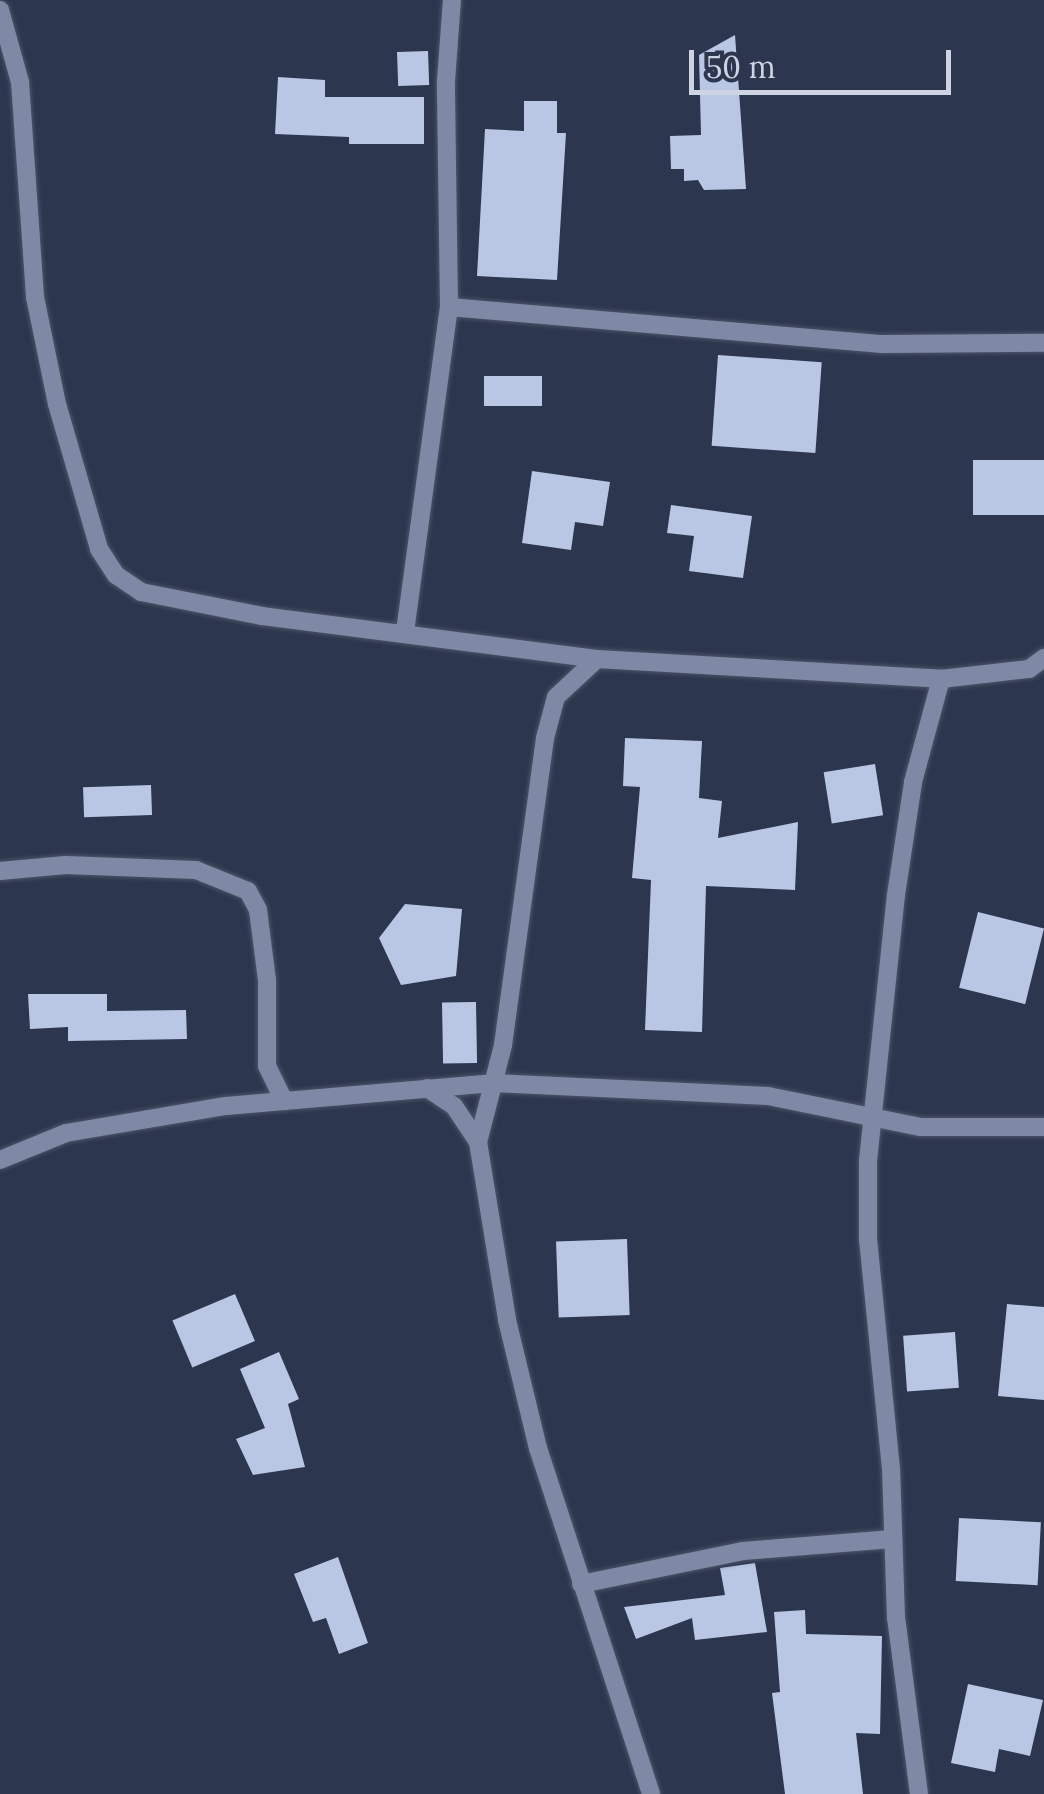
<!DOCTYPE html>
<html>
<head>
<meta charset="utf-8">
<style>
	body { margin:0 }
	#map { position:relative; width:1044px; height:1794px; overflow:hidden; background:#2c364e; font-family:Lora,serif }
	div>[style] { position:absolute }
	.building>* { inset:0; background:#bac7e4; transform-origin:0 0 }
	.roads { filter:drop-shadow(0 0 2px #4c5468) drop-shadow(0 0 2px #4c5468) }
	.minor>* { height:18px; margin:-9px; padding:0 9px; transform-origin:9px; border-radius:9px; background:#7e8aa5 }
	span { translate:-50% -50%; white-space:nowrap; text-align:center; line-height:1.15; -webkit-text-stroke:10px #2c364e; paint-order:stroke }
	.scale { position:absolute; left:689px; top:50px; width:262px; height:45px; box-sizing:border-box; border:5px solid #ced4e3; border-top:0; padding-left:12px; font-size:30px; line-height:35px; white-space:nowrap; color:#ced4e3; -webkit-text-stroke:8px #2c364e; paint-order:stroke }
</style>
</head>
<body>
<div id="map">
	<div class="building">
		<div style="clip-path:polygon(735px 35px,746px 189px,704px 190px,698px 180px,684px 181px,684px 169px,671px 169px,670px 136px,701px 135px,699px 55px)"></div>
		<div style="left:428px;top:51px;width:34px;height:31px;rotate:88deg"></div>
		<div style="clip-path:polygon(278px 77px,325px 80px,325px 97px,424px 97px,424px 144px,349px 144px,349px 137px,275px 134px)"></div>
		<div style="clip-path:polygon(524px 101px,557px 101px,557px 133px,566px 133px,557px 280px,477px 276px,485px 129px,524px 131px)"></div>
		<div style="left:718px;top:355px;width:104px;height:91px;rotate:4deg"></div>
		<div style="left:484px;top:376px;width:58px;height:30px"></div>
		<div style="left:1044px;top:460px;width:55px;height:71px;rotate:90deg"></div>
		<div style="clip-path:polygon(532px 471px,610px 482px,603px 526px,575px 522px,571px 550px,522px 543px)"></div>
		<div style="clip-path:polygon(671px 505px,752px 516px,743px 578px,689px 571px,694px 536px,667px 533px)"></div>
		<div style="clip-path:polygon(625px 738px,702px 741px,699px 798px,722px 801px,718px 838px,798px 822px,795px 890px,706px 886px,702px 1032px,645px 1030px,651px 880px,632px 878px,640px 787px,623px 786px)"></div>
		<div style="left:875px;top:764px;width:52px;height:52px;rotate:81deg"></div>
		<div style="left:151px;top:785px;width:30px;height:68px;rotate:88deg"></div>
		<div style="clip-path:polygon(405px 904px,462px 909px,456px 976px,401px 985px,379px 938px)"></div>
		<div style="left:978px;top:912px;width:68px;height:78px;rotate:14deg"></div>
		<div style="clip-path:polygon(28px 994px,107px 994px,107px 1011px,186px 1010px,187px 1039px,68px 1041px,68px 1027px,30px 1029px)"></div>
		<div style="left:476px;top:1002px;width:61px;height:34px;rotate:89deg"></div>
		<div style="left:627px;top:1239px;width:76px;height:71px;rotate:88deg"></div>
		<div style="left:235px;top:1294px;width:51px;height:68px;rotate:67deg"></div>
		<div style="clip-path:polygon(1007px 1304px,1044px 1307px,1044px 1400px,998px 1396px)"></div>
		<div style="left:955px;top:1332px;width:56px;height:52px;rotate:86deg"></div>
		<div style="clip-path:polygon(279px 1352px,299px 1399px,288px 1404px,305px 1467px,253px 1475px,236px 1439px,265px 1428px,240px 1369px)"></div>
		<div style="left:959px;top:1518px;width:82px;height:63px;rotate:3deg"></div>
		<div style="clip-path:polygon(338px 1557px,368px 1643px,339px 1654px,326px 1618px,313px 1622px,294px 1574px)"></div>
		<div style="clip-path:polygon(755px 1563px,767px 1632px,695px 1640px,692px 1618px,636px 1639px,624px 1607px,725px 1595px,720px 1568px)"></div>
		<div style="clip-path:polygon(805px 1610px,806px 1634px,882px 1636px,880px 1734px,856px 1733px,863px 1794px,785px 1794px,772px 1693px,780px 1692px,774px 1612px)"></div>
		<div style="clip-path:polygon(968px 1684px,1043px 1700px,1030px 1756px,999px 1749px,995px 1772px,951px 1763px)"></div>
	</div>
	<div class="roads">
		<div class="minor">
			<div style="left:0;top:10px;width:75px;rotate:74.5deg"></div>
			<div style="left:20px;top:82px;width:216px;rotate:86deg"></div>
			<div style="left:35px;top:297px;width:109px;rotate:78.4deg"></div>
			<div style="left:57px;top:404px;width:151px;rotate:73.8deg"></div>
			<div style="left:99px;top:549px;width:31px;rotate:57deg"></div>
			<div style="left:116px;top:575px;width:30px;rotate:34deg"></div>
			<div style="left:141px;top:592px;width:123px;rotate:11.2deg"></div>
			<div style="left:262px;top:616px;width:338px;rotate:7.3deg"></div>
			<div style="left:597px;top:659px;width:345px;rotate:3.3deg"></div>
			<div style="left:941px;top:679px;width:89px;rotate:-6.5deg"></div>
			<div style="left:1029px;top:669px;width:19px;rotate:-36deg"></div>
			<div style="left:449px;top:307px;width:435px;rotate:4.9deg"></div>
			<div style="left:882px;top:344px;width:162px;rotate:-0.4deg"></div>
			<div style="left:405px;top:632px;width:328px;rotate:-82.3deg"></div>
			<div style="left:449px;top:307px;width:226px;rotate:-90.8deg"></div>
			<div style="left:446px;top:81px;width:81px;rotate:-85.8deg"></div>
			<div style="left:0;top:871px;width:66px;rotate:-5.2deg"></div>
			<div style="left:66px;top:865px;width:130px;rotate:2.2deg"></div>
			<div style="left:196px;top:870px;width:56px;rotate:22deg"></div>
			<div style="left:248px;top:891px;width:21px;rotate:62deg"></div>
			<div style="left:258px;top:910px;width:71px;rotate:82.7deg"></div>
			<div style="left:267px;top:980px;width:86px;rotate:90deg"></div>
			<div style="left:267px;top:1066px;width:39px;rotate:64deg"></div>
			<div style="left:427px;top:1088px;width:32px;rotate:34deg"></div>
			<div style="left:454px;top:1106px;width:43px;rotate:56.3deg"></div>
			<div style="left:478px;top:1142px;width:180px;rotate:80.7deg"></div>
			<div style="left:507px;top:1320px;width:132px;rotate:76.4deg"></div>
			<div style="left:538px;top:1448px;width:364px;rotate:71.9deg"></div>
			<div style="left:478px;top:1142px;width:100px;rotate:-75.5deg"></div>
			<div style="left:503px;top:1045px;width:310px;rotate:-82.2deg"></div>
			<div style="left:545px;top:738px;width:42px;rotate:-75deg"></div>
			<div style="left:556px;top:697px;width:56px;rotate:-42.8deg"></div>
			<div style="left:0;top:1160px;width:71px;rotate:-22.2deg"></div>
			<div style="left:66px;top:1133px;width:162px;rotate:-9.6deg"></div>
			<div style="left:226px;top:1106px;width:268px;rotate:-4.9deg"></div>
			<div style="left:493px;top:1083px;width:275px;rotate:2.7deg"></div>
			<div style="left:768px;top:1096px;width:156px;rotate:11.5deg"></div>
			<div style="left:921px;top:1127px;width:123px"></div>
			<div style="left:581px;top:1584px;width:165px;rotate:-11.5deg"></div>
			<div style="left:743px;top:1551px;width:150px;rotate:-4.6deg"></div>
			<div style="left:919px;top:1794px;width:177px;rotate:-97.4deg"></div>
			<div style="left:896px;top:1618px;width:149px;rotate:-91.9deg"></div>
			<div style="left:891px;top:1469px;width:230px;rotate:-95.7deg"></div>
			<div style="left:868px;top:1240px;width:79px;rotate:-90deg"></div>
			<div style="left:868px;top:1161px;width:267px;rotate:-84deg"></div>
			<div style="left:896px;top:895px;width:114px;rotate:-81.4deg"></div>
			<div style="left:913px;top:782px;width:107px;rotate:-74.8deg"></div>
		</div>
	</div>
	<div class="scale">50 m</div>
</div>
</body>
</html>
